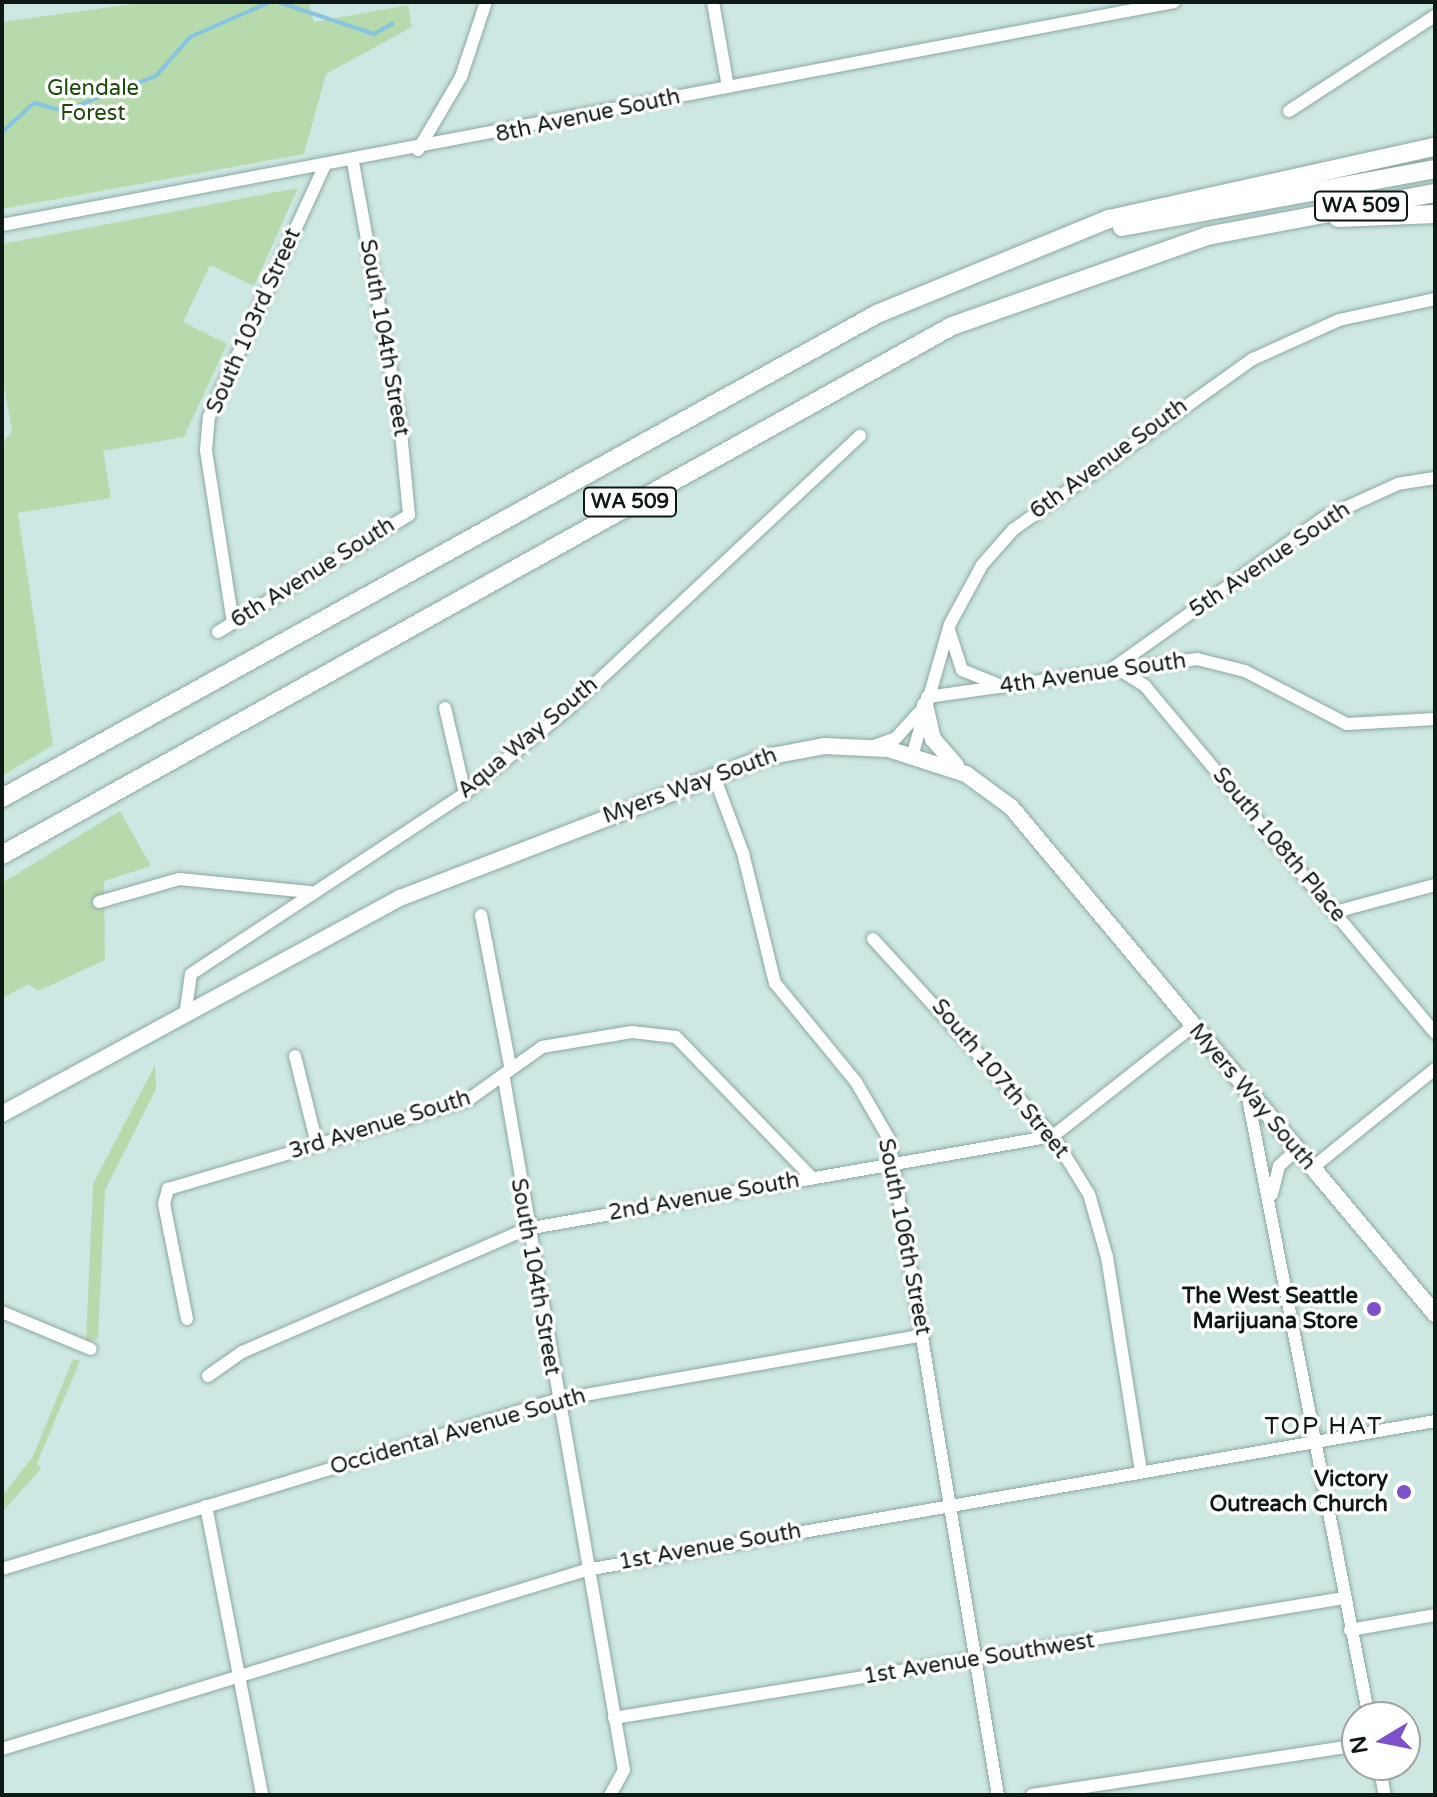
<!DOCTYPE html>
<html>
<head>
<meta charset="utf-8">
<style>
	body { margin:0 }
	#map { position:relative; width:1437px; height:1797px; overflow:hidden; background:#cde8e3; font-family:"Varela Round",sans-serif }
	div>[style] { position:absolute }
	.green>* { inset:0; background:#b6daac }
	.stream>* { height:4px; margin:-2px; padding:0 2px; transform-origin:2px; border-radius:2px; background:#86c5e2 }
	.roads { filter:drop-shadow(0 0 2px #8da7a3) drop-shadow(0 0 2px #8da7a3) }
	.minor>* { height:12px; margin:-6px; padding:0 6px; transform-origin:6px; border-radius:6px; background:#fff }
	.major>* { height:16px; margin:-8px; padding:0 8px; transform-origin:8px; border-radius:8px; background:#fff }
	.highway>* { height:18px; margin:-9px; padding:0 9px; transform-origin:9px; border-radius:9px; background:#fff }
	.dots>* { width:22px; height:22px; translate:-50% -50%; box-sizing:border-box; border:4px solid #fff; border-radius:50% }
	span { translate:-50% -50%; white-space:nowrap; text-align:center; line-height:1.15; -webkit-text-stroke:7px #fff; paint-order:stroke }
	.shield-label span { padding:2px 6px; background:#fff; border:2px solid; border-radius:6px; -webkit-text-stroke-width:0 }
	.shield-label { font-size:20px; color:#0e1816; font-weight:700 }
	.park-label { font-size:22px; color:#1b4a08 }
	.street-label { font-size:22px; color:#0e1816 }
	.poi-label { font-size:22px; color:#0e1816; font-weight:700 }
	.right { translate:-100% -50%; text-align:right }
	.neighbourhood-label { font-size:24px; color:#0e1816; letter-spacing:2px }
	.frame { position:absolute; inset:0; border:4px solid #0e1816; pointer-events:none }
	.north { position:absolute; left:1341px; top:1701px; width:80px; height:80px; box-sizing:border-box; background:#fff; border:2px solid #9fa3a2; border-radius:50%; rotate:260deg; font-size:22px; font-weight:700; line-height:32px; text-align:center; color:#0e1816 }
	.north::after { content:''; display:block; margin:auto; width:28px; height:36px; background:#7c51ca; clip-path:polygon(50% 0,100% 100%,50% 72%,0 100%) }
</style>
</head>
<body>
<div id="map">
	<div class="green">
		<div style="clip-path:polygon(147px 2px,309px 2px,314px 22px,408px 5px,412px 27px,326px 74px,304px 154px,2px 209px,2px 22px)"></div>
		<div style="clip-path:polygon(298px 188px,254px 286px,210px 265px,183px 322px,227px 344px,184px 437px,103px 451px,111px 498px,18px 513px,53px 745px,2px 776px,2px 444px,12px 431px,2px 375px,2px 244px)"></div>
		<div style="clip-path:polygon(120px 811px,151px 866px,104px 881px,105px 960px,38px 991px,29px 984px,2px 998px,2px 883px)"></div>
		<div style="clip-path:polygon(155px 1065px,156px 1089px,105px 1190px,98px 1339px,86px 1341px,93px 1184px)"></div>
		<div style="clip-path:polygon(73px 1359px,80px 1361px,37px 1463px,41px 1469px,2px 1512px,2px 1496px,33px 1456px)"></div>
	</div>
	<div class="stream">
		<div style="left:278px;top:2px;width:101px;rotate:18.4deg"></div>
		<div style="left:374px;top:34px;width:21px;rotate:-29deg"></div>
		<div style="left:2px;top:132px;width:43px;rotate:-42.2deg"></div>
		<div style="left:34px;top:103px;width:30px;rotate:15deg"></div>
		<div style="left:63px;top:111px;width:99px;rotate:-20.6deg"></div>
		<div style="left:156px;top:76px;width:52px;rotate:-48.9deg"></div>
		<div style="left:190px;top:37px;width:87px;rotate:-23.6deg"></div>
	</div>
	<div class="roads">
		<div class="minor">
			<div style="left:713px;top:2px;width:86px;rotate:80deg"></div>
			<div style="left:1289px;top:111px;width:174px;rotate:-33.1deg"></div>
			<div style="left:418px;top:150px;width:85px;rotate:-59.5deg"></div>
			<div style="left:461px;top:77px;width:79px;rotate:-71.6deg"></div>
			<div style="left:2px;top:225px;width:1193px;rotate:-10.77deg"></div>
			<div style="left:1435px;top:478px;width:37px;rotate:171deg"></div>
			<div style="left:1398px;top:484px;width:80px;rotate:155.7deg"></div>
			<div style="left:1325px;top:517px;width:258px;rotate:144.5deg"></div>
			<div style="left:1115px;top:667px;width:36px;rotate:32deg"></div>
			<div style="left:1145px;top:686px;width:452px;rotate:50.1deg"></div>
			<div style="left:233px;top:623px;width:175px;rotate:-98.9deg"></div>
			<div style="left:206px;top:450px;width:33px;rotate:-85deg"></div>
			<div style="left:209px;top:417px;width:275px;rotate:-65.3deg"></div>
			<div style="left:218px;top:632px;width:224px;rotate:-31.5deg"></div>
			<div style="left:409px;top:515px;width:94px;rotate:-95.5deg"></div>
			<div style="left:400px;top:421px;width:263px;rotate:-100.3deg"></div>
			<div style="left:950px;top:633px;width:39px;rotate:72deg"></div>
			<div style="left:962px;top:670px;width:37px;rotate:22deg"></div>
			<div style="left:927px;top:697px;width:273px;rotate:-8deg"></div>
			<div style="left:1197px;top:659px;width:49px;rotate:14deg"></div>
			<div style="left:1245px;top:671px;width:115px;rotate:27.5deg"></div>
			<div style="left:1347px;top:724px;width:88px;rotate:-3.3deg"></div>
			<div style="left:445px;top:708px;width:87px;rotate:76.8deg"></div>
			<div style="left:877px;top:745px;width:20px;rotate:-20deg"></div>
			<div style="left:896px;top:738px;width:36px;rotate:-48deg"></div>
			<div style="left:913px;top:753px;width:134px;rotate:-74deg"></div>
			<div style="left:950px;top:624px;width:67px;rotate:-61.5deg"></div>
			<div style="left:982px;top:565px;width:47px;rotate:-48.5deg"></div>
			<div style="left:1013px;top:530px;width:295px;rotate:-35.5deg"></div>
			<div style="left:1253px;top:359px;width:94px;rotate:-24.4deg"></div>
			<div style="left:1339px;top:320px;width:98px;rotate:-12.3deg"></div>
			<div style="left:714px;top:776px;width:82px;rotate:69.4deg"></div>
			<div style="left:743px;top:853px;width:134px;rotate:76.2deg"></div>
			<div style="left:775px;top:983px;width:128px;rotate:50.7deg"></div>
			<div style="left:856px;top:1082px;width:66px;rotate:59.9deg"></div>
			<div style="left:889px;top:1139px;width:665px;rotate:80.57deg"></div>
			<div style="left:99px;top:902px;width:83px;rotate:-16deg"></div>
			<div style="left:179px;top:879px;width:131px;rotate:5.7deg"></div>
			<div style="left:1335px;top:912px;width:104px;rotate:-15.1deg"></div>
			<div style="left:481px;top:915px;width:154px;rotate:79.1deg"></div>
			<div style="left:873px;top:939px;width:267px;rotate:47.6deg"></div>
			<div style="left:1053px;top:1136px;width:68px;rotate:58.2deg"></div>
			<div style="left:1089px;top:1194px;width:66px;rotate:74.1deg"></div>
			<div style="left:1107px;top:1257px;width:218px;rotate:81deg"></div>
			<div style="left:186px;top:1009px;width:35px;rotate:-82deg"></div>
			<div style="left:191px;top:974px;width:328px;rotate:-33.4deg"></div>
			<div style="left:465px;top:793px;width:133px;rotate:-39.2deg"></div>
			<div style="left:568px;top:709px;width:400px;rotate:-43.1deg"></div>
			<div style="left:295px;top:1056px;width:91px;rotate:76deg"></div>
			<div style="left:504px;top:1079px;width:701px;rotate:80.15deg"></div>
			<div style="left:624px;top:1770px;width:29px;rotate:119deg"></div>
			<div style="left:1247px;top:1093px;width:636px;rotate:78.94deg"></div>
			<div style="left:1311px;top:1169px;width:159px;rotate:-38.9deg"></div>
			<div style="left:1272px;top:1194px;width:29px;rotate:-76deg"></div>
			<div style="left:1279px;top:1166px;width:23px;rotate:-43deg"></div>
			<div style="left:2px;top:1312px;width:96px;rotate:22.6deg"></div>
			<div style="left:187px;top:1319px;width:117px;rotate:-101.3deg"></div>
			<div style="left:164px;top:1204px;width:16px;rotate:-75deg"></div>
			<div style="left:168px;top:1189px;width:313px;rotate:-16.5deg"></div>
			<div style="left:468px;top:1100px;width:91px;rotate:-35.6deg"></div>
			<div style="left:542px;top:1047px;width:91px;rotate:-9.5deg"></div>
			<div style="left:632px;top:1032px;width:44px;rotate:6.5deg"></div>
			<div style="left:676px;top:1037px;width:194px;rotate:46deg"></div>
			<div style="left:208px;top:1376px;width:42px;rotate:-35.2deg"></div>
			<div style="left:242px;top:1352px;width:309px;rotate:-23.4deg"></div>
			<div style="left:526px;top:1229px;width:535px;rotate:-10.01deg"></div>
			<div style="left:1053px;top:1136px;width:178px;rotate:-38.2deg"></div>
			<div style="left:206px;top:1506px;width:294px;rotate:79deg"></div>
			<div style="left:2px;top:1569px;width:579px;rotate:-16.96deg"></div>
			<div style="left:556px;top:1400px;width:373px;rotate:-10deg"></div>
			<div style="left:1350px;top:1630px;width:86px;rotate:-10deg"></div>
			<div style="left:614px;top:1718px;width:740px;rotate:-9.33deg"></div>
			<div style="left:2px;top:1749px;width:611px;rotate:-17.04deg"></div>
			<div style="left:586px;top:1570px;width:862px;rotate:-9.95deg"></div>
			<div style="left:1379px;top:1765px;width:31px;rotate:79deg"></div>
			<div style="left:1032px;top:1795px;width:329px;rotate:-8.7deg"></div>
		</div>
		<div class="major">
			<div style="left:925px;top:705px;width:35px;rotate:77deg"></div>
			<div style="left:933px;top:739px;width:35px;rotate:49deg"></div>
			<div style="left:2px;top:1114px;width:453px;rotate:-28.5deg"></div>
			<div style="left:400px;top:898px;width:392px;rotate:-21.1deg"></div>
			<div style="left:766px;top:757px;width:59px;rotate:-10.7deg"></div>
			<div style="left:824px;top:746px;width:64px;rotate:2.7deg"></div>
			<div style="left:888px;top:749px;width:82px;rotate:17.8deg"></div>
			<div style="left:966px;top:774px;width:56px;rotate:36.3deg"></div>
			<div style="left:1011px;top:807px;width:661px;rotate:50.09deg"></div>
		</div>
		<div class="highway">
			<div style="left:1338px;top:218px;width:97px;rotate:-2.4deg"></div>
			<div style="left:1122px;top:227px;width:318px;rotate:-10.5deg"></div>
			<div style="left:2px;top:798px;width:1000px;rotate:-28.95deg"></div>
			<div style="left:877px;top:314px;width:251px;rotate:-22.3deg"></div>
			<div style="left:1109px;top:219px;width:334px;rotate:-12.5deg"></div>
			<div style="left:2px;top:855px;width:1087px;rotate:-29.11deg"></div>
			<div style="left:952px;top:326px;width:270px;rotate:-19.4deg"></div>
			<div style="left:1207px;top:236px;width:232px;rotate:-10.7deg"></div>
		</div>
	</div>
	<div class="dots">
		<div style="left:1374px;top:1309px;background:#7c51ca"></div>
		<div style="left:1404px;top:1492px;background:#7c51ca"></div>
	</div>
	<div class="shield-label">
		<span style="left:1361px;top:206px">WA 509</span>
		<span style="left:630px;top:502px">WA 509</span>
	</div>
	<div class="park-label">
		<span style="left:93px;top:101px">Glendale<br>Forest</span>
	</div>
	<div class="street-label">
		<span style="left:588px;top:116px;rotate:-12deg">8th Avenue South</span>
		<span style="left:254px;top:321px;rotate:-66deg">South 103rd Street</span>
		<span style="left:384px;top:338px;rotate:80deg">South 104th Street</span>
		<span style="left:1109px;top:459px;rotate:-36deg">6th Avenue South</span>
		<span style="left:1270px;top:560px;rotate:-34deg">5th Avenue South</span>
		<span style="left:313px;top:573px;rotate:-32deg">6th Avenue South</span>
		<span style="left:1093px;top:674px;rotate:-8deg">4th Avenue South</span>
		<span style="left:528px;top:738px;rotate:-40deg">Aqua Way South</span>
		<span style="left:690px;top:786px;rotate:-20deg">Myers Way South</span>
		<span style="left:1279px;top:845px;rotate:50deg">South 108th Place</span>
		<span style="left:1000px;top:1079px;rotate:50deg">South 107th Street</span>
		<span style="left:1252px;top:1097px;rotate:50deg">Myers Way South</span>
		<span style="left:380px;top:1125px;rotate:-17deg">3rd Avenue South</span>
		<span style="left:704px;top:1197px;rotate:-10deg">2nd Avenue South</span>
		<span style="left:904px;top:1237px;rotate:79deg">South 106th Street</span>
		<span style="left:535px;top:1277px;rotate:80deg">South 104th Street</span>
		<span style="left:458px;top:1432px;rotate:-16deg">Occidental Avenue South</span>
		<span style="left:710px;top:1547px;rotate:-10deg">1st Avenue South</span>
		<span style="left:979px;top:1659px;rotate:-9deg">1st Avenue Southwest</span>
	</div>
	<div class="poi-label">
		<span class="right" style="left:1358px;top:1309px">The West Seattle<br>Marijuana Store</span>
		<span class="right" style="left:1388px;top:1492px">Victory<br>Outreach Church</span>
	</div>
	<div class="neighbourhood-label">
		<span style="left:1324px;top:1427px">TOP HAT</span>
	</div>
	<div class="frame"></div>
	<div class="north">N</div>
</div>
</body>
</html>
